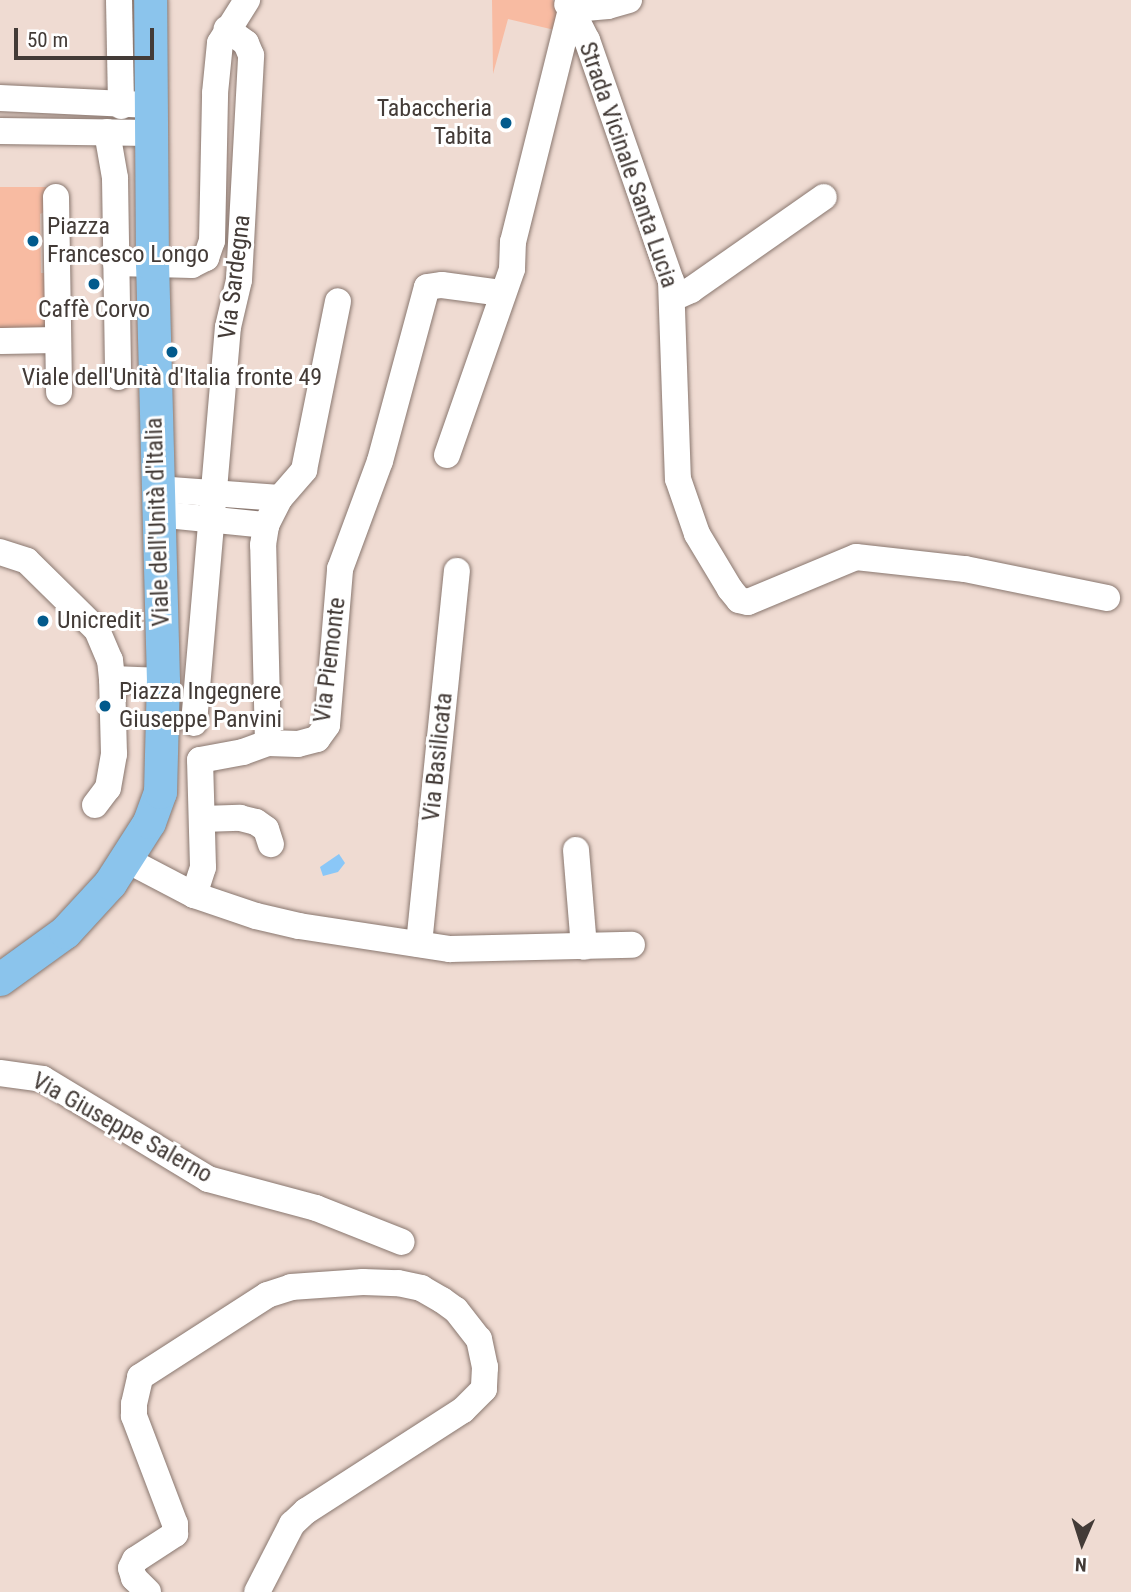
<!DOCTYPE html>
<html>
<head>
<meta charset="utf-8">
<style>
	body { margin:0 }
	#map { position:relative; width:1131px; height:1592px; overflow:hidden; background:#efdbd2; font-family:"Roboto Condensed",sans-serif }
	div>[style] { position:absolute }
	.green>* { inset:0; background:#f8bba2 }
	.water>* { inset:0; background:#8ac7f7 }
	.roads { filter:drop-shadow(0 0 2px #89776f) drop-shadow(0 0 2px #89776f) }
	.minor>* { height:26px; margin:-13px; padding:0 13px; transform-origin:13px; border-radius:13px; background:#fff }
	.major>* { height:33px; margin:-16.5px; padding:0 16.5px; transform-origin:16.5px; border-radius:16.5px; background:#8bc4ec }
	.dots>* { width:19px; height:19px; translate:-50% -50%; box-sizing:border-box; border:4px solid #fff; border-radius:50% }
	span { translate:-50% -50%; white-space:nowrap; text-align:center; line-height:1.15; -webkit-text-stroke:6px #fff; paint-order:stroke }
	.poi-label { font-size:24px; color:#433b37 }
	.right { translate:-100% -50%; text-align:right }
	.left { translate:0 -50%; text-align:left }
	.street-label { font-size:24px; color:#433b37 }
	.north { position:absolute; left:1047px; top:1508px; width:70px; height:70px; -webkit-text-stroke:5px #fff; paint-order:stroke; rotate:183deg; font-size:19px; font-weight:700; line-height:28px; text-align:center; color:#433b37 }
	.north::after { content:''; display:block; margin:auto; width:24px; height:32px; background:#433b37; clip-path:polygon(50% 0,100% 100%,50% 72%,0 100%) }
	.scale { position:absolute; left:14px; top:28px; width:140px; height:32px; box-sizing:border-box; border:4px solid #433b37; border-top:0; padding-left:9px; font-size:21px; line-height:24px; white-space:nowrap; color:#433b37; -webkit-text-stroke:5px #fff; paint-order:stroke }
</style>
</head>
<body>
<div id="map">
	<div class="green">
		<div style="clip-path:polygon(492px 0,553px 0,559px 9px,559px 31px,508px 19px,493px 74px)"></div>
		<div style="clip-path:polygon(0 187px,46px 187px,46px 211px,40px 214px,41px 273px,46px 273px,47px 324px,43px 329px,0 330px)"></div>
	</div>
	<div class="water">
		<div style="clip-path:polygon(339px 854px,345px 863px,338px 872px,323px 876px,320px 867px)"></div>
	</div>
	<div class="roads">
		<div class="minor">
			<div style="left:119px;top:0;width:106px;rotate:88.9deg"></div>
			<div style="left:629px;top:0;width:22px;rotate:164deg"></div>
			<div style="left:608px;top:6px;width:37px;rotate:175deg"></div>
			<div style="left:571px;top:9px;width:35px;rotate:63deg"></div>
			<div style="left:587px;top:40px;width:255px;rotate:70.8deg"></div>
			<div style="left:671px;top:281px;width:198px;rotate:88deg"></div>
			<div style="left:678px;top:479px;width:58px;rotate:70.9deg"></div>
			<div style="left:697px;top:534px;width:64px;rotate:59deg"></div>
			<div style="left:730px;top:589px;width:14px;rotate:51deg"></div>
			<div style="left:739px;top:600px;width:9px;rotate:13deg"></div>
			<div style="left:748px;top:602px;width:117px;rotate:-22.6deg"></div>
			<div style="left:856px;top:557px;width:110px;rotate:6.3deg"></div>
			<div style="left:965px;top:569px;width:145px;rotate:11.5deg"></div>
			<div style="left:0;top:98px;width:151px;rotate:2.7deg"></div>
			<div style="left:0;top:131px;width:151px;rotate:0.8deg"></div>
			<div style="left:107px;top:132px;width:47px;rotate:80.1deg"></div>
			<div style="left:115px;top:178px;width:199px;rotate:89.1deg"></div>
			<div style="left:56px;top:197px;width:195px;rotate:89.1deg"></div>
			<div style="left:116px;top:263px;width:76px;rotate:1.5deg"></div>
			<div style="left:192px;top:265px;width:16px;rotate:-27deg"></div>
			<div style="left:206px;top:258px;width:18px;rotate:-71deg"></div>
			<div style="left:212px;top:241px;width:148px;rotate:-88.8deg"></div>
			<div style="left:215px;top:93px;width:50px;rotate:-84.3deg"></div>
			<div style="left:220px;top:43px;width:51px;rotate:-57.9deg"></div>
			<div style="left:673px;top:298px;width:20px;rotate:-24deg"></div>
			<div style="left:691px;top:290px;width:162px;rotate:-35deg"></div>
			<div style="left:0;top:341px;width:58px;rotate:-1deg"></div>
			<div style="left:447px;top:455px;width:197px;rotate:-70.7deg"></div>
			<div style="left:512px;top:269px;width:27px;rotate:-88deg"></div>
			<div style="left:513px;top:242px;width:240px;rotate:-76deg"></div>
			<div style="left:571px;top:9px;width:6px;rotate:-129deg"></div>
			<div style="left:157px;top:489px;width:123px;rotate:4.2deg"></div>
			<div style="left:157px;top:514px;width:110px;rotate:5.8deg"></div>
			<div style="left:0;top:552px;width:28px;rotate:18deg"></div>
			<div style="left:27px;top:561px;width:98px;rotate:44.6deg"></div>
			<div style="left:97px;top:630px;width:33px;rotate:67deg"></div>
			<div style="left:110px;top:660px;width:19px;rotate:84deg"></div>
			<div style="left:194px;top:723px;width:397px;rotate:-85.1deg"></div>
			<div style="left:228px;top:327px;width:48px;rotate:-76.8deg"></div>
			<div style="left:239px;top:280px;width:225px;rotate:-86.9deg"></div>
			<div style="left:251px;top:55px;width:13px;rotate:-113deg"></div>
			<div style="left:246px;top:43px;width:24px;rotate:-144deg"></div>
			<div style="left:268px;top:743px;width:198px;rotate:-91.4deg"></div>
			<div style="left:263px;top:545px;width:20px;rotate:-81deg"></div>
			<div style="left:266px;top:525px;width:30px;rotate:-63deg"></div>
			<div style="left:280px;top:498px;width:37px;rotate:-49deg"></div>
			<div style="left:304px;top:470px;width:172px;rotate:-78.6deg"></div>
			<div style="left:95px;top:805px;width:21px;rotate:-53deg"></div>
			<div style="left:108px;top:788px;width:35px;rotate:-80deg"></div>
			<div style="left:114px;top:754px;width:75px;rotate:-91.5deg"></div>
			<div style="left:112px;top:679px;width:51px;rotate:2.2deg"></div>
			<div style="left:202px;top:819px;width:38px;rotate:-2deg"></div>
			<div style="left:240px;top:818px;width:16px;rotate:14deg"></div>
			<div style="left:256px;top:822px;width:12px;rotate:35deg"></div>
			<div style="left:266px;top:829px;width:16px;rotate:72deg"></div>
			<div style="left:576px;top:850px;width:97px;rotate:85.3deg"></div>
			<div style="left:127px;top:860px;width:76px;rotate:27.6deg"></div>
			<div style="left:194px;top:895px;width:65px;rotate:18.7deg"></div>
			<div style="left:256px;top:916px;width:44px;rotate:13.1deg"></div>
			<div style="left:299px;top:926px;width:153px;rotate:8.7deg"></div>
			<div style="left:450px;top:949px;width:182px;rotate:-1.3deg"></div>
			<div style="left:194px;top:895px;width:29px;rotate:-72deg"></div>
			<div style="left:203px;top:867px;width:107px;rotate:-91.6deg"></div>
			<div style="left:200px;top:760px;width:44px;rotate:-10.5deg"></div>
			<div style="left:243px;top:752px;width:27px;rotate:-20deg"></div>
			<div style="left:268px;top:743px;width:30px;rotate:2deg"></div>
			<div style="left:298px;top:744px;width:20px;rotate:-15deg"></div>
			<div style="left:317px;top:739px;width:17px;rotate:-54deg"></div>
			<div style="left:327px;top:725px;width:157px;rotate:-85.2deg"></div>
			<div style="left:340px;top:569px;width:115px;rotate:-69.7deg"></div>
			<div style="left:380px;top:461px;width:180px;rotate:-74.9deg"></div>
			<div style="left:427px;top:287px;width:15px;rotate:-8deg"></div>
			<div style="left:442px;top:285px;width:61px;rotate:7.6deg"></div>
			<div style="left:419px;top:944px;width:375px;rotate:-84.2deg"></div>
			<div style="left:0;top:1073px;width:43px;rotate:7.9deg"></div>
			<div style="left:43px;top:1079px;width:193px;rotate:31.2deg"></div>
			<div style="left:208px;top:1179px;width:112px;rotate:15deg"></div>
			<div style="left:316px;top:1208px;width:92px;rotate:21.6deg"></div>
			<div style="left:148px;top:1592px;width:20px;rotate:-135deg"></div>
			<div style="left:134px;top:1578px;width:10px;rotate:-107deg"></div>
			<div style="left:131px;top:1568px;width:9px;rotate:-63deg"></div>
			<div style="left:135px;top:1560px;width:48px;rotate:-33deg"></div>
			<div style="left:175px;top:1534px;width:10px;rotate:-90deg"></div>
			<div style="left:175px;top:1524px;width:116px;rotate:-110.8deg"></div>
			<div style="left:134px;top:1416px;width:12px;rotate:-90deg"></div>
			<div style="left:134px;top:1404px;width:28px;rotate:-77deg"></div>
			<div style="left:140px;top:1377px;width:151px;rotate:-32.8deg"></div>
			<div style="left:267px;top:1295px;width:25px;rotate:-18deg"></div>
			<div style="left:291px;top:1287px;width:72px;rotate:-4deg"></div>
			<div style="left:363px;top:1282px;width:35px;rotate:2deg"></div>
			<div style="left:398px;top:1283px;width:24px;rotate:12deg"></div>
			<div style="left:421px;top:1288px;width:24px;rotate:30deg"></div>
			<div style="left:442px;top:1300px;width:17px;rotate:36deg"></div>
			<div style="left:456px;top:1310px;width:37px;rotate:52deg"></div>
			<div style="left:479px;top:1339px;width:29px;rotate:78deg"></div>
			<div style="left:485px;top:1367px;width:22px;rotate:93deg"></div>
			<div style="left:484px;top:1389px;width:30px;rotate:135deg"></div>
			<div style="left:463px;top:1410px;width:187px;rotate:147.2deg"></div>
			<div style="left:306px;top:1511px;width:19px;rotate:137deg"></div>
			<div style="left:292px;top:1524px;width:76px;rotate:117.2deg"></div>
		</div>
		<div class="major">
			<div style="left:0;top:979px;width:80px;rotate:-35.9deg"></div>
			<div style="left:65px;top:932px;width:67px;rotate:-47.4deg"></div>
			<div style="left:110px;top:883px;width:72px;rotate:-57.4deg"></div>
			<div style="left:149px;top:822px;width:32px;rotate:-70deg"></div>
			<div style="left:160px;top:792px;width:111px;rotate:-88.5deg"></div>
			<div style="left:163px;top:681px;width:417px;rotate:-91.5deg"></div>
			<div style="left:152px;top:264px;width:264px;rotate:-90.4deg"></div>
		</div>
	</div>
	<div class="dots">
		<div style="left:506px;top:123px;background:#025a8c"></div>
		<div style="left:33px;top:241px;background:#025a8c"></div>
		<div style="left:94px;top:284px;background:#025a8c"></div>
		<div style="left:172px;top:352px;background:#025a8c"></div>
		<div style="left:43px;top:621px;background:#025a8c"></div>
		<div style="left:105px;top:706px;background:#025a8c"></div>
	</div>
	<div class="poi-label">
		<span class="right" style="left:492px;top:123px">Tabaccheria<br>Tabita</span>
		<span class="left" style="left:47px;top:241px">Piazza<br>Francesco Longo</span>
		<span style="left:94px;top:310px">Caffè Corvo</span>
		<span style="left:172px;top:378px">Viale dell'Unità d'Italia fronte 49</span>
		<span class="left" style="left:57px;top:621px">Unicredit</span>
		<span class="left" style="left:119px;top:706px">Piazza Ingegnere<br>Giuseppe Panvini</span>
	</div>
	<div class="street-label">
		<span style="left:628px;top:165px;rotate:71deg">Strada Vicinale Santa Lucia</span>
		<span style="left:235px;top:277px;rotate:-83deg">Via Sardegna</span>
		<span style="left:158px;top:522px;rotate:-92deg">Viale dell'Unità d'Italia</span>
		<span style="left:330px;top:660px;rotate:-83deg">Via Piemonte</span>
		<span style="left:438px;top:757px;rotate:-84deg">Via Basilicata</span>
		<span style="left:122px;top:1128px;rotate:29deg">Via Giuseppe Salerno</span>
	</div>
	<div class="north">N</div>
	<div class="scale">50 m</div>
</div>
</body>
</html>
